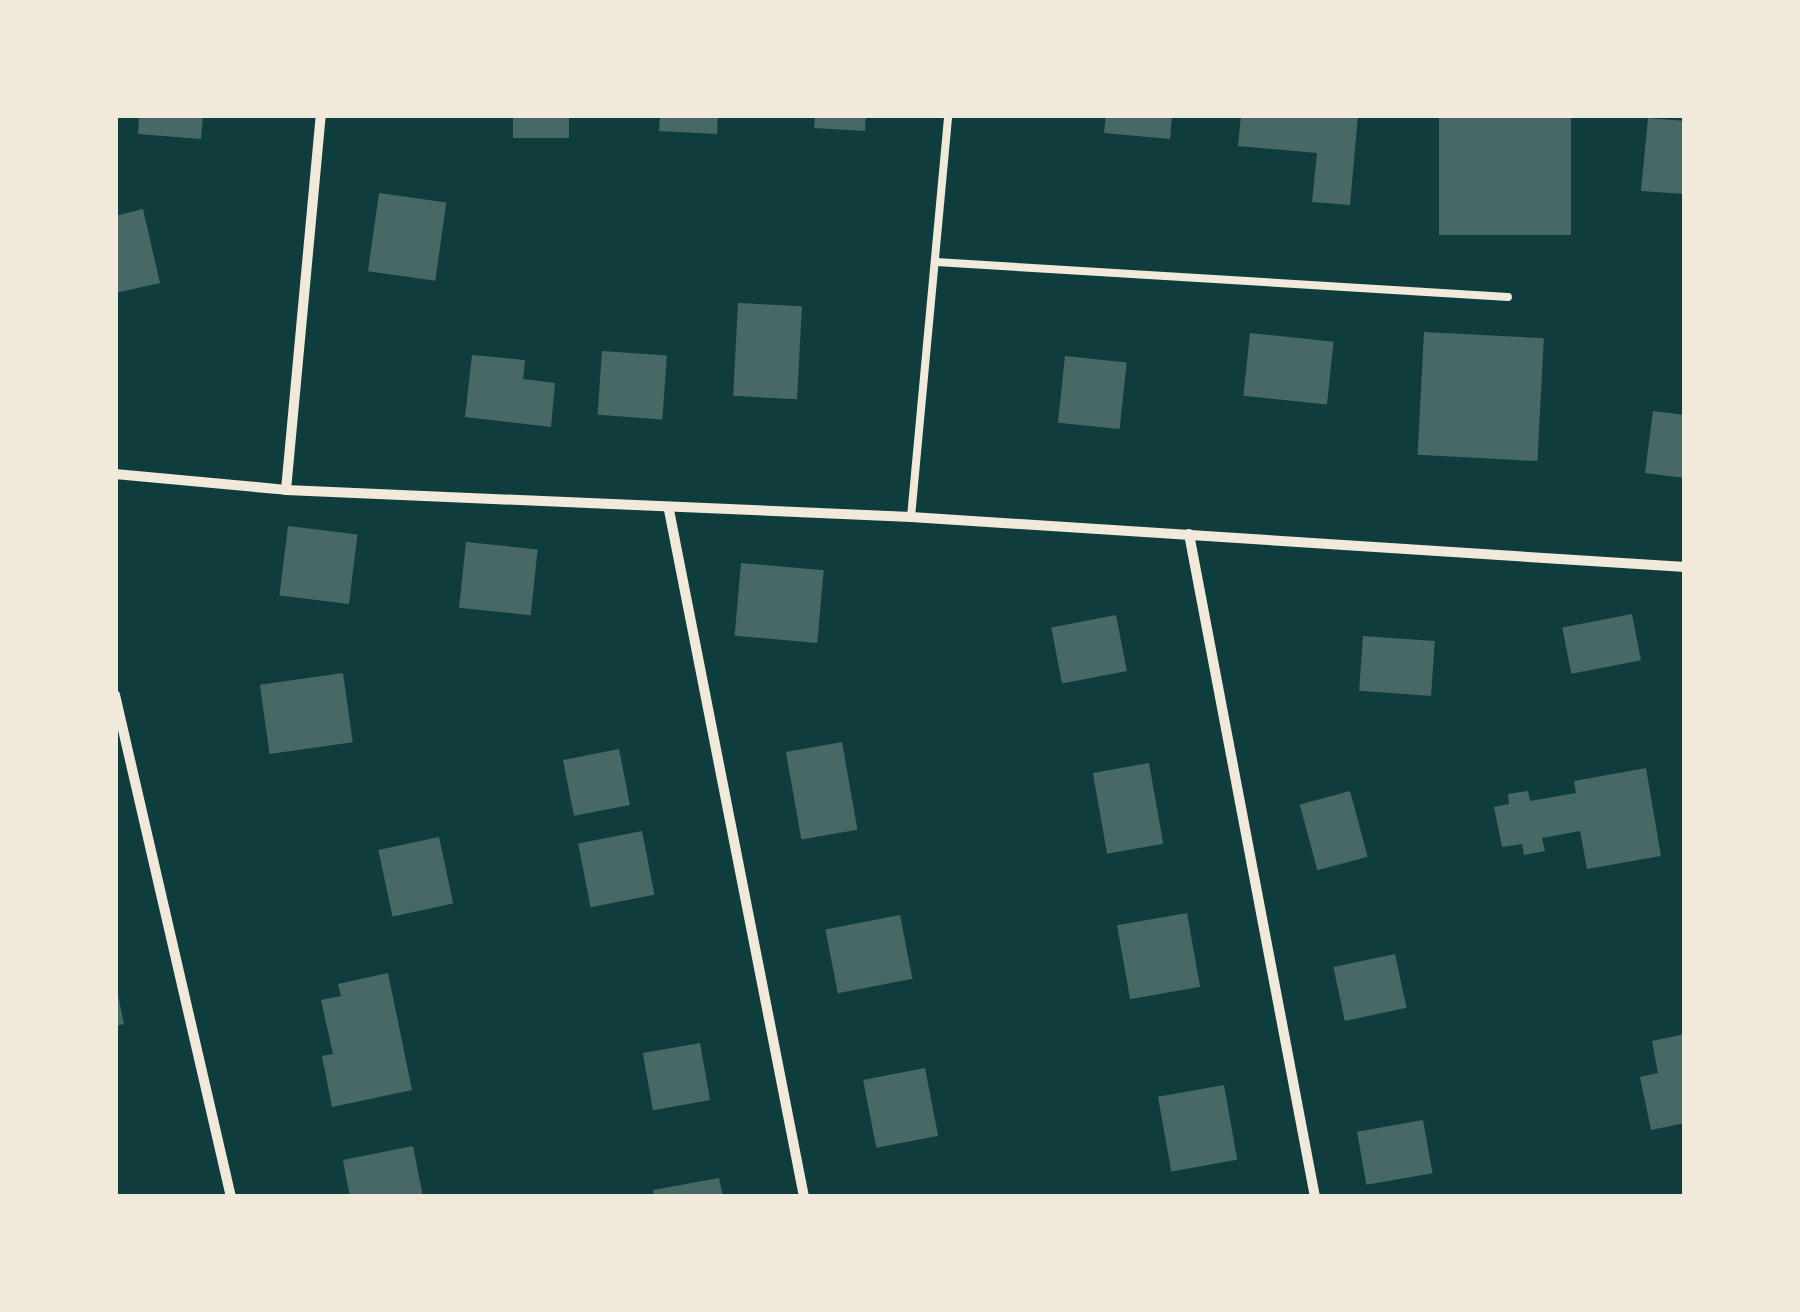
<!DOCTYPE html>
<html>
<head>
<meta charset="utf-8">
<style>
	body { margin:0 }
	#map { position:relative; width:1800px; height:1312px; overflow:hidden; background:#0f3d3e; font-family:"PT Serif",serif }
	div>[style] { position:absolute }
	.building>* { inset:0; background:#486865; transform-origin:0 0 }
	.service>* { height:8px; margin:-4px; padding:0 4px; transform-origin:4px; border-radius:4px; background:#f1e9da }
	.minor>* { height:10px; margin:-5px; padding:0 5px; transform-origin:5px; border-radius:5px; background:#f1e9da }
	span { translate:-50% -50%; white-space:nowrap; text-align:center; line-height:1.15; -webkit-text-stroke:8px #f1e9da; paint-order:stroke }
	.frame { position:absolute; inset:0; border:118px solid #f1e9da; pointer-events:none }
</style>
</head>
<body>
<div id="map">
	<div class="building">
		<div style="clip-path:polygon(139px 115px,203px 115px,201px 139px,138px 134px)"></div>
		<div style="left:513px;top:115px;width:56px;height:23px"></div>
		<div style="clip-path:polygon(660px 115px,718px 115px,717px 134px,659px 131px)"></div>
		<div style="clip-path:polygon(815px 115px,866px 115px,865px 131px,814px 128px)"></div>
		<div style="clip-path:polygon(1106px 115px,1172px 115px,1170px 139px,1104px 133px)"></div>
		<div style="clip-path:polygon(1241px 115px,1358px 115px,1350px 205px,1312px 202px,1317px 153px,1238px 146px)"></div>
		<div style="left:1439px;top:115px;width:132px;height:120px"></div>
		<div style="clip-path:polygon(1648px 118px,1685px 121px,1685px 194px,1641px 191px)"></div>
		<div style="left:379px;top:193px;width:68px;height:79px;rotate:8deg"></div>
		<div style="clip-path:polygon(143px 209px,160px 283px,115px 293px,115px 216px)"></div>
		<div style="left:738px;top:303px;width:64px;height:93px;rotate:3deg"></div>
		<div style="left:1424px;top:332px;width:120px;height:123px;rotate:3deg"></div>
		<div style="left:1250px;top:333px;width:84px;height:63px;rotate:6deg"></div>
		<div style="left:602px;top:351px;width:65px;height:64px;rotate:4deg"></div>
		<div style="clip-path:polygon(472px 355px,525px 360px,523px 379px,555px 383px,551px 427px,465px 417px)"></div>
		<div style="left:1065px;top:356px;width:62px;height:67px;rotate:6deg"></div>
		<div style="clip-path:polygon(1653px 411px,1685px 415px,1685px 478px,1645px 473px)"></div>
		<div style="left:288px;top:526px;width:70px;height:70px;rotate:7deg"></div>
		<div style="left:466px;top:542px;width:72px;height:66px;rotate:6deg"></div>
		<div style="left:741px;top:563px;width:83px;height:73px;rotate:5deg"></div>
		<div style="left:1632px;top:614px;width:47px;height:71px;rotate:79deg"></div>
		<div style="left:1116px;top:615px;width:57px;height:66px;rotate:79deg"></div>
		<div style="left:1363px;top:636px;width:72px;height:55px;rotate:4deg"></div>
		<div style="left:343px;top:673px;width:70px;height:84px;rotate:82deg"></div>
		<div style="left:842px;top:742px;width:89px;height:57px;rotate:80deg"></div>
		<div style="left:619px;top:749px;width:57px;height:57px;rotate:79deg"></div>
		<div style="left:1149px;top:763px;width:82px;height:57px;rotate:80deg"></div>
		<div style="clip-path:polygon(1646px 768px,1661px 856px,1587px 869px,1580px 831px,1542px 838px,1545px 851px,1524px 855px,1522px 844px,1502px 847px,1494px 807px,1509px 804px,1508px 794px,1528px 791px,1530px 801px,1576px 793px,1574px 781px)"></div>
		<div style="left:1350px;top:791px;width:68px;height:52px;rotate:75deg"></div>
		<div style="left:642px;top:831px;width:65px;height:65px;rotate:79deg"></div>
		<div style="left:439px;top:837px;width:68px;height:62px;rotate:78deg"></div>
		<div style="left:1187px;top:913px;width:75px;height:71px;rotate:80deg"></div>
		<div style="left:900px;top:915px;width:65px;height:76px;rotate:79deg"></div>
		<div style="left:1395px;top:954px;width:55px;height:63px;rotate:78deg"></div>
		<div style="clip-path:polygon(388px 973px,412px 1090px,332px 1107px,322px 1056px,333px 1054px,321px 1000px,341px 996px,338px 984px)"></div>
		<div style="clip-path:polygon(115px 981px,124px 1024px,115px 1026px)"></div>
		<div style="clip-path:polygon(1685px 1034px,1685px 1123px,1651px 1130px,1640px 1077px,1658px 1073px,1652px 1041px)"></div>
		<div style="left:700px;top:1043px;width:58px;height:58px;rotate:80deg"></div>
		<div style="left:925px;top:1068px;width:69px;height:63px;rotate:79deg"></div>
		<div style="left:1224px;top:1085px;width:76px;height:67px;rotate:80deg"></div>
		<div style="left:1423px;top:1120px;width:54px;height:67px;rotate:80deg"></div>
		<div style="clip-path:polygon(413px 1146px,423px 1197px,350px 1197px,343px 1160px)"></div>
		<div style="clip-path:polygon(719px 1178px,723px 1197px,654px 1197px,653px 1190px)"></div>
	</div>
	<div class="service">
		<div style="left:936px;top:262px;width:573px;rotate:3.5deg"></div>
		<div style="left:911px;top:517px;width:404px;rotate:-84.7deg"></div>
	</div>
	<div class="minor">
		<div style="left:115px;top:474px;width:172px;rotate:5.3deg"></div>
		<div style="left:286px;top:490px;width:626px;rotate:2.47deg"></div>
		<div style="left:911px;top:517px;width:776px;rotate:3.7deg"></div>
		<div style="left:286px;top:490px;width:377px;rotate:-84.7deg"></div>
		<div style="left:669px;top:510px;width:700px;rotate:78.88deg"></div>
		<div style="left:1189px;top:534px;width:675px;rotate:79.24deg"></div>
		<div style="left:115px;top:695px;width:515px;rotate:76.99deg"></div>
	</div>
	<div class="frame"></div>
</div>
</body>
</html>
